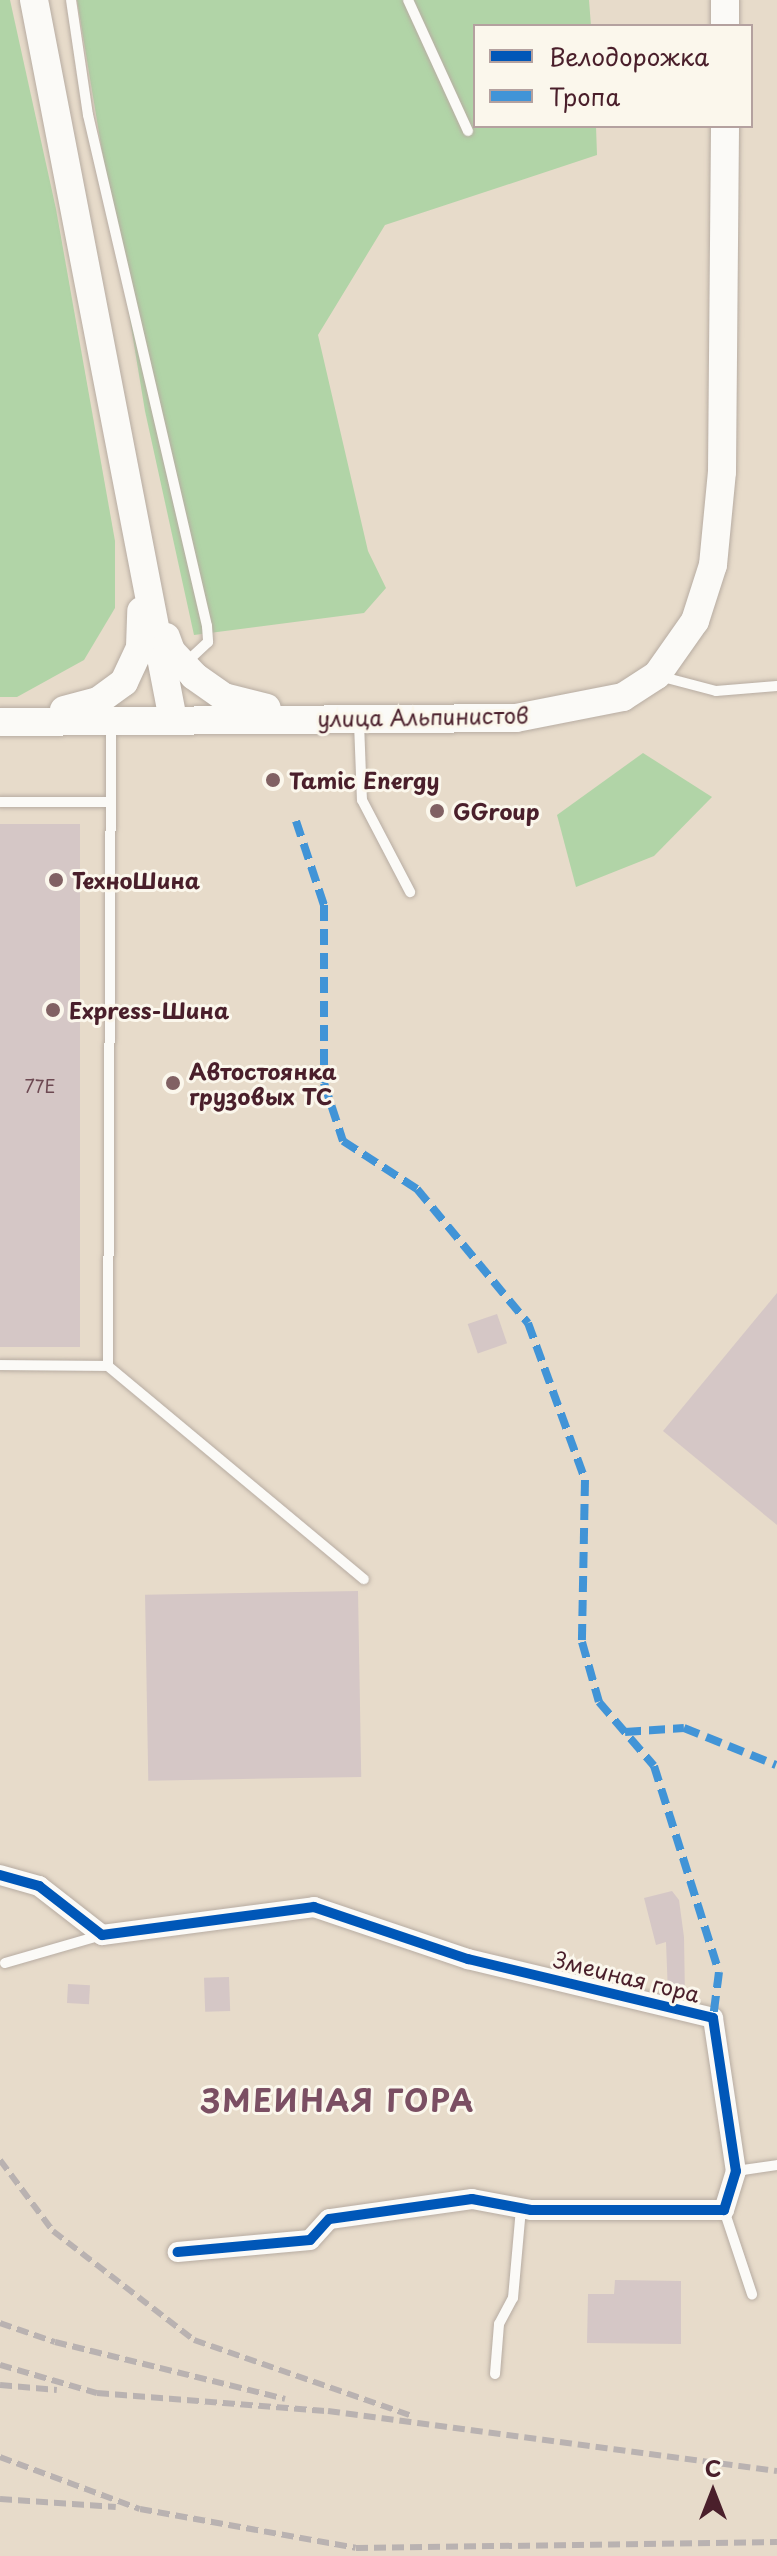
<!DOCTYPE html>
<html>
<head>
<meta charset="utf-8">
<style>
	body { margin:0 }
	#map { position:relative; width:777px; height:2556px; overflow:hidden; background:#e7dbca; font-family:"Playpen Sans",sans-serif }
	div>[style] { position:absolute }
	.green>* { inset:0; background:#b1d4a7 }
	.building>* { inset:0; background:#d5c7c6; transform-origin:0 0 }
	.roads { filter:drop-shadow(0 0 2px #b7aca2) drop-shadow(0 0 2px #b7aca2) }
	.lane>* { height:10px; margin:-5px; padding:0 5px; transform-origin:5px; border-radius:5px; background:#fbfaf7 }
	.street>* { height:20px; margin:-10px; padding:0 10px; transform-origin:10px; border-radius:10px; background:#fbfaf7 }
	.secondary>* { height:28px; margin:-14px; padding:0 14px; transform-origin:14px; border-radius:14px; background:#fbfaf7 }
	.rail>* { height:6px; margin-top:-3px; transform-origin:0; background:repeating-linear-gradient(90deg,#b9b2b1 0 12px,transparent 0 18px) }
	.quiet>* { height:8px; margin-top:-4px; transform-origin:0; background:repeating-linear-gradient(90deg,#4194d7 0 16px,transparent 0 24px) }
	.cycleway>* { height:10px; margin:-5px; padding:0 5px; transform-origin:5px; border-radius:5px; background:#0057b8 }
	.dots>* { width:22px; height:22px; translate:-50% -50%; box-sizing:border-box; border:4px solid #fbf7ec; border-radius:50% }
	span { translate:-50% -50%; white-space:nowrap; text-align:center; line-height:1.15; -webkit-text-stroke:6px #fbf7ec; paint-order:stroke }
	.number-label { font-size:18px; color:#6d4952 }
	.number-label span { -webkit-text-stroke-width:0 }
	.street-label { font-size:22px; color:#4a1f2b }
	.poi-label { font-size:22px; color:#4a1f2b; font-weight:700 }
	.left { translate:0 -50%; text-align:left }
	.district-label { font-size:30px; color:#7b4f63; font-weight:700; letter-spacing:2px }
	.legend { position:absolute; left:473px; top:24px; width:280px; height:104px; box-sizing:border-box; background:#fbf7ec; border:2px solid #b4a19f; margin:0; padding:10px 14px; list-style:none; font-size:24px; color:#4a1f2b }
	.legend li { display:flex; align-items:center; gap:16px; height:40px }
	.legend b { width:40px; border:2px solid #b4a19f }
	.north { position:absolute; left:673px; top:2452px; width:80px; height:80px; -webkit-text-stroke:6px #fbf7ec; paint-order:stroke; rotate:0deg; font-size:22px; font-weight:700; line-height:32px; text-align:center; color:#4a1f2b }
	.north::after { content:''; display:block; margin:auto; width:28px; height:36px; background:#4a1f2b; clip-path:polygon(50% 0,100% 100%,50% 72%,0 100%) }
</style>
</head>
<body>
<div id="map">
	<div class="green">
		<div style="clip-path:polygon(0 0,10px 0,56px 209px,115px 541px,115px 608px,84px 660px,17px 697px,0 697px)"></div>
		<div style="clip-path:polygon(77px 0,589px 0,591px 26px,475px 26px,475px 126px,596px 126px,597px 155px,385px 225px,318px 335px,368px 551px,386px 588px,364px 613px,194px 635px,145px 411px)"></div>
		<div style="clip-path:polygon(643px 753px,712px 797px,654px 856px,576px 887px,557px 815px)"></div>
	</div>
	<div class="building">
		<div style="left:80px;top:824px;width:523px;height:80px;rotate:90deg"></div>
		<div style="clip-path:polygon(777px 1293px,777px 1525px,663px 1431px)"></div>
		<div style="left:497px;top:1314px;width:31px;height:31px;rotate:71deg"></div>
		<div style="left:358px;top:1591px;width:186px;height:213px;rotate:89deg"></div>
		<div style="clip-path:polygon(672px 1891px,679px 1900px,684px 1937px,685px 1998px,668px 1994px,666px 1942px,656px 1945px,644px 1898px)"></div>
		<div style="left:229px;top:1977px;width:34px;height:25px;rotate:88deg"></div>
		<div style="left:68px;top:1984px;width:22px;height:19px;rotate:3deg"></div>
		<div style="clip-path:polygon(615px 2280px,681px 2281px,681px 2344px,587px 2343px,588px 2294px,614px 2294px)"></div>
	</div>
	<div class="roads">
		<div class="lane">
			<div style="left:71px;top:0;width:116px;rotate:81.6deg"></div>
			<div style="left:88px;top:115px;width:525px;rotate:76.89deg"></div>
			<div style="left:207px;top:626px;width:16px;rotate:86deg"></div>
			<div style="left:208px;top:642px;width:33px;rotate:137deg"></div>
			<div style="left:408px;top:0;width:144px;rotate:65.4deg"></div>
			<div style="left:659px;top:676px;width:59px;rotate:14.7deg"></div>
			<div style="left:716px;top:691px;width:61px;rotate:-4.7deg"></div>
			<div style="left:359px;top:723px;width:77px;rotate:87.8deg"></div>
			<div style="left:362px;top:800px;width:104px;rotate:62.4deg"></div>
			<div style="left:0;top:802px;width:111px"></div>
			<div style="left:0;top:1365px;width:108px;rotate:0.5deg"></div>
			<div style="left:108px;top:1366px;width:333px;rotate:39.8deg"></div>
			<div style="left:108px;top:1366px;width:644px;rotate:-89.73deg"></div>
			<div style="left:5px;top:1963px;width:101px;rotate:-16.1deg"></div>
			<div style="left:736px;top:2171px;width:41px;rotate:-8.3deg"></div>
			<div style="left:724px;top:2210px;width:89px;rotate:71.6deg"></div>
			<div style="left:495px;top:2374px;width:50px;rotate:-85.4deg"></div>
			<div style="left:499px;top:2324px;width:30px;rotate:-62deg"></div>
			<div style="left:513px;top:2298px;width:90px;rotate:-84.9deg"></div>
		</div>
		<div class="street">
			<div style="left:0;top:1875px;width:41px;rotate:15.8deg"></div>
			<div style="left:39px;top:1886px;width:80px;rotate:37.9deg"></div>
			<div style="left:102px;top:1935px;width:214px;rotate:-7.5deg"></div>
			<div style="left:314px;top:1907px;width:163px;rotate:18.7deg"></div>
			<div style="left:468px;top:1959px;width:252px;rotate:13.5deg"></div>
			<div style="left:713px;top:2018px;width:155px;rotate:81.5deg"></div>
			<div style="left:736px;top:2171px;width:41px;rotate:107.1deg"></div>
			<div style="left:724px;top:2210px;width:193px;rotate:180deg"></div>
			<div style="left:531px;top:2210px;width:60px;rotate:-169.4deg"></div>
			<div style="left:472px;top:2199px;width:144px;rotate:172deg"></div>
			<div style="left:329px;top:2219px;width:28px;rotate:132deg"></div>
			<div style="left:310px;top:2240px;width:133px;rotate:174.8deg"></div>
		</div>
		<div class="secondary">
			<div style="left:34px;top:0;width:733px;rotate:79.07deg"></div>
			<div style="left:725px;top:26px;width:26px;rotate:-90deg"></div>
			<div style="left:166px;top:637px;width:15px;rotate:70deg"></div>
			<div style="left:171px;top:651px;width:34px;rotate:47deg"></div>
			<div style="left:194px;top:676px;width:37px;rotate:35deg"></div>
			<div style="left:224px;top:697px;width:44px;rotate:14.3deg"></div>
			<div style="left:64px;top:710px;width:35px;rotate:-15deg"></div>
			<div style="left:98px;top:701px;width:32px;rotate:-36deg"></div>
			<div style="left:124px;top:682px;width:38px;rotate:-65deg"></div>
			<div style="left:140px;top:647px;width:36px;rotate:-88deg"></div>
			<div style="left:0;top:722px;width:516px;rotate:-0.44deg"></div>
			<div style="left:516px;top:718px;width:109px;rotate:-11.1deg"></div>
			<div style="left:623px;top:697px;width:40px;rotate:-32.9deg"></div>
			<div style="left:657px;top:675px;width:66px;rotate:-54.9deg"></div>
			<div style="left:695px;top:621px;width:59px;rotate:-72.2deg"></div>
			<div style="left:713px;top:565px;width:93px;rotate:-84.5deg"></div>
			<div style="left:722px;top:472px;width:346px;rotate:-89.5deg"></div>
		</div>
	</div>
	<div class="rail">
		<div style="left:0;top:2160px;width:89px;rotate:53.3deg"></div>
		<div style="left:53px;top:2231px;width:178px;rotate:37.7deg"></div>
		<div style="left:194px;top:2340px;width:228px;rotate:19.2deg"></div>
		<div style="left:0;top:2323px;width:58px;rotate:19.1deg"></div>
		<div style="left:55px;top:2342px;width:237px;rotate:13.9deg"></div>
		<div style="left:0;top:2365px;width:101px;rotate:16.1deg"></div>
		<div style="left:97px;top:2393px;width:232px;rotate:4.5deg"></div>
		<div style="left:328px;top:2411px;width:453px;rotate:7.6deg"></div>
		<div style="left:0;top:2385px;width:57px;rotate:5deg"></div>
		<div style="left:0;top:2457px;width:149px;rotate:20.4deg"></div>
		<div style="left:140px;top:2509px;width:219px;rotate:10.2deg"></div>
		<div style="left:356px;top:2548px;width:421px;rotate:-0.8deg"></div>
		<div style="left:0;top:2499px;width:116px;rotate:3.9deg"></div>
	</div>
	<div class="quiet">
		<div style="left:296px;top:821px;width:89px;rotate:71.6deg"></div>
		<div style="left:324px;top:905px;width:178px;rotate:90deg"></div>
		<div style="left:324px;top:1083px;width:61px;rotate:71.9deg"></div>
		<div style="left:343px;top:1141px;width:88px;rotate:33deg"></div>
		<div style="left:417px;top:1189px;width:174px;rotate:50.4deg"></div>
		<div style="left:528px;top:1323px;width:167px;rotate:70deg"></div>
		<div style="left:585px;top:1480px;width:162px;rotate:91.1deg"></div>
		<div style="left:582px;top:1642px;width:62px;rotate:74.2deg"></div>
		<div style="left:599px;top:1702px;width:84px;rotate:49.3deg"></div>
		<div style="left:654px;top:1766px;width:216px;rotate:72.5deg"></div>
		<div style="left:719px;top:1972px;width:46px;rotate:97.4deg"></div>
		<div style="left:625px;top:1732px;width:59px;rotate:-3.9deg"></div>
		<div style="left:684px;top:1728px;width:99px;rotate:21.9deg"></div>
	</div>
	<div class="cycleway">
		<div style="left:0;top:1875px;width:41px;rotate:15.8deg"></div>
		<div style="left:39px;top:1886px;width:80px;rotate:37.9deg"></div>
		<div style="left:102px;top:1935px;width:214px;rotate:-7.5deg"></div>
		<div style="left:314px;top:1907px;width:163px;rotate:18.7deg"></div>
		<div style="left:468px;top:1959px;width:252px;rotate:13.5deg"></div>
		<div style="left:713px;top:2018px;width:155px;rotate:81.5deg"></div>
		<div style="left:736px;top:2171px;width:41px;rotate:107.1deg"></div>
		<div style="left:724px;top:2210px;width:193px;rotate:180deg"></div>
		<div style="left:531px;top:2210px;width:60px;rotate:-169.4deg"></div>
		<div style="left:472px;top:2199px;width:144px;rotate:172deg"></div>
		<div style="left:329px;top:2219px;width:28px;rotate:132deg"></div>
		<div style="left:310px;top:2240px;width:133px;rotate:174.8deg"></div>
	</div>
	<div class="dots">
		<div style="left:273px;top:780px;background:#816163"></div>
		<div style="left:437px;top:811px;background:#816163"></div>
		<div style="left:56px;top:880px;background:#816163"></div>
		<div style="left:53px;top:1010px;background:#816163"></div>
		<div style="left:173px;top:1083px;background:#816163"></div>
	</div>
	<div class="number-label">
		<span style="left:40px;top:1086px">77Е</span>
	</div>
	<div class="street-label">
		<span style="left:423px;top:716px;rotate:-1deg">улица Альпинистов</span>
		<span style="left:627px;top:1976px;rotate:14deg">Змеиная гора</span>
	</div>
	<div class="poi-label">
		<span class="left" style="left:289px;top:780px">Tamic Energy</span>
		<span class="left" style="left:453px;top:811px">GGroup</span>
		<span class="left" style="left:72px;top:880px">ТехноШина</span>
		<span class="left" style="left:69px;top:1010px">Express-Шина</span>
		<span class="left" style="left:189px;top:1083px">Автостоянка<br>грузовых ТС</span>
	</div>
	<div class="district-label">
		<span style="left:338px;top:2100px">ЗМЕИНАЯ ГОРА</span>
	</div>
	<ul class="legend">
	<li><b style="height:10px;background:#0057b8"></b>Велодорожка</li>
	<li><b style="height:10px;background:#4194d7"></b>Тропа</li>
	</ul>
	<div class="north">С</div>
</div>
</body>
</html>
